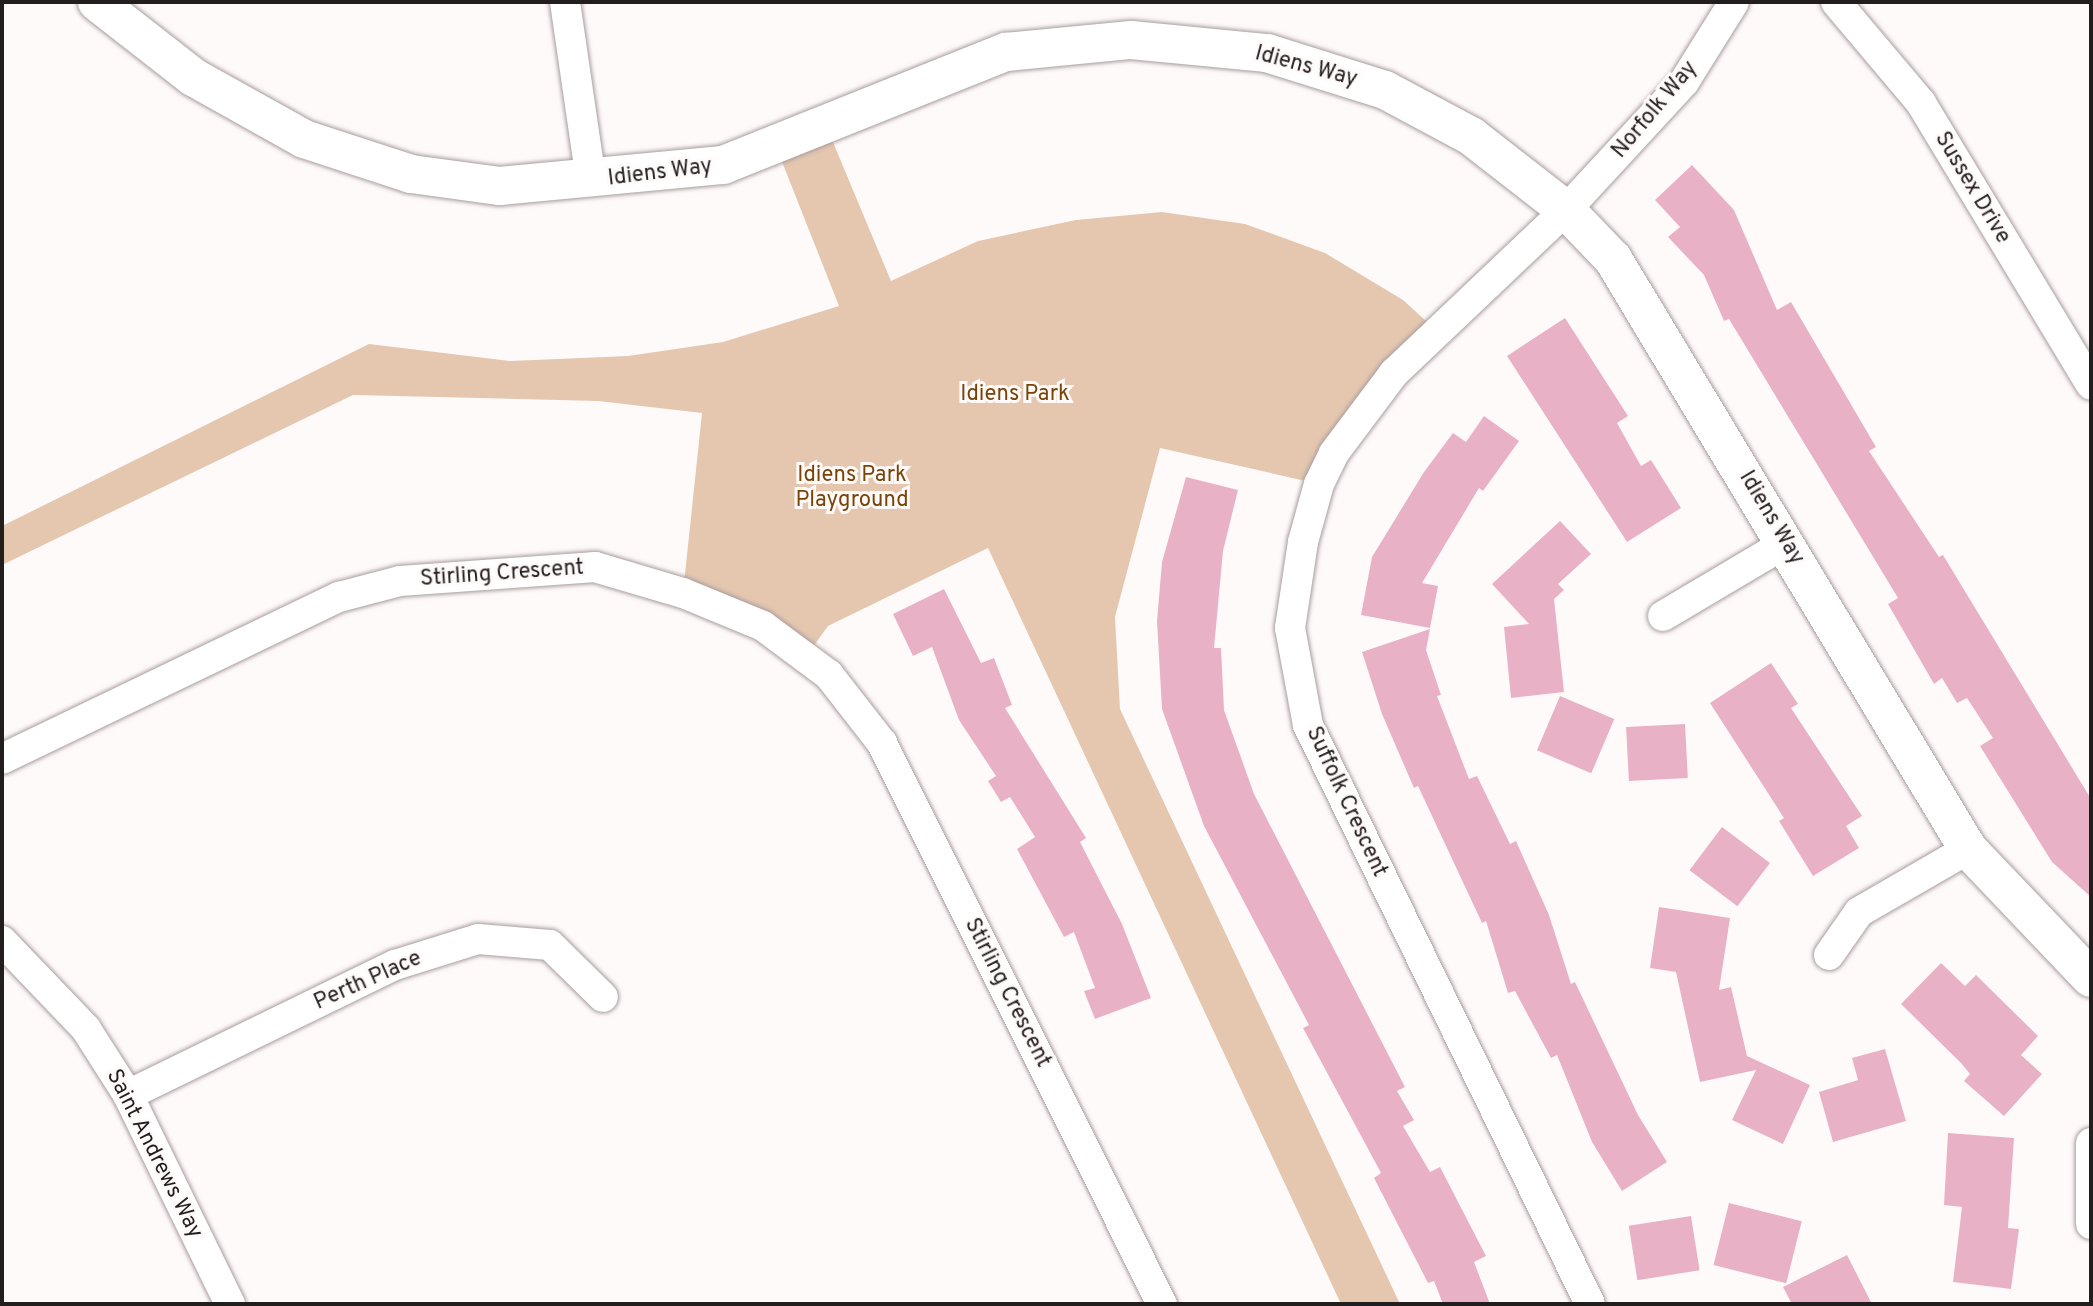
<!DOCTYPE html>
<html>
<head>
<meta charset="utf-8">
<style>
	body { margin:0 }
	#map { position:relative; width:2093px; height:1306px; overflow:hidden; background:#fffafa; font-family:Overpass,sans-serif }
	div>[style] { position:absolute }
	.green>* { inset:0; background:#e5c7b0 }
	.building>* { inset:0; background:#e9b1c6; transform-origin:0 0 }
	.roads { filter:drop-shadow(0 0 2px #a89d9d) drop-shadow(0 0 2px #a89d9d) }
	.minor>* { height:30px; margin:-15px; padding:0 15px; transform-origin:15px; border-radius:15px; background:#fff }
	.tertiary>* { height:38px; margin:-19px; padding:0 19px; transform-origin:19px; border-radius:19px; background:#fff }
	span { translate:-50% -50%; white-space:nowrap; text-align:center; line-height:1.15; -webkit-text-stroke:6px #fffafa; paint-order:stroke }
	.street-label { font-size:22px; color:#221e1e }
	.park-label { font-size:22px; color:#794306 }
	.frame { position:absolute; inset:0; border:4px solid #221e1e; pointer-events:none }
</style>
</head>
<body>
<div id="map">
	<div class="green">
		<div style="clip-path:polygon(825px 123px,891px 281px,978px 241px,1076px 220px,1162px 212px,1245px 224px,1325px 253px,1403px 300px,1436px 330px,1319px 484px,1160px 448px,1115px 617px,1120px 709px,1400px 1304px,1341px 1304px,988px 548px,828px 626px,805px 658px,683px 593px,702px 413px,598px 401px,353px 395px,2px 565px,2px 526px,369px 344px,510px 361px,628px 356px,723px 342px,839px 306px,775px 144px)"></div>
	</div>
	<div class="building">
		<div style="clip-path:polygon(1692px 165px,1734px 210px,1777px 310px,1791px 302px,1876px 447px,1869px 451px,1939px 557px,1943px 555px,2091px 799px,2091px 897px,2052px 862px,1980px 746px,1993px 738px,1967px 698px,1957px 703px,1942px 678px,1934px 684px,1888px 604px,1898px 598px,1729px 319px,1724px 321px,1704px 275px,1668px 237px,1680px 227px,1655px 200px)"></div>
		<div style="clip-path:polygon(1565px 318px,1628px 416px,1617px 423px,1641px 466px,1651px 460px,1681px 508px,1627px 542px,1507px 356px)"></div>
		<div style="clip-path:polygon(1484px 416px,1519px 441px,1483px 491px,1479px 488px,1422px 583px,1438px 586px,1430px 628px,1361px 615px,1372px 557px,1424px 472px,1453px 433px,1466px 442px)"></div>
		<div style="clip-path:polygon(1186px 477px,1238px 490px,1223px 551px,1214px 648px,1221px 648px,1224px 710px,1254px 794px,1405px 1087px,1397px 1091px,1414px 1120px,1403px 1126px,1430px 1172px,1440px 1167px,1486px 1256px,1474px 1262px,1490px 1304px,1443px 1304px,1434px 1281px,1428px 1283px,1374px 1178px,1381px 1173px,1303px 1028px,1309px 1025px,1204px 826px,1162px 709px,1157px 621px,1162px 562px)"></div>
		<div style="clip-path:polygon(1560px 521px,1591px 554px,1558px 584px,1564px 590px,1554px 599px,1564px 692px,1511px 698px,1504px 627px,1529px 624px,1492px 584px)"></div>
		<div style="clip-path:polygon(944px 589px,981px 663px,994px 658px,1012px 705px,1005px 708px,1086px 838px,1080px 842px,1122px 924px,1151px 998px,1095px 1019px,1084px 991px,1095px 988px,1074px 932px,1064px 937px,1017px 849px,1035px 837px,1010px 797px,1001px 802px,988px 781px,996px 776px,959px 720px,932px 647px,913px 656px,893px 614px)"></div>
		<div style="clip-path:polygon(1430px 629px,1426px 650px,1441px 695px,1437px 696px,1469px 779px,1477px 776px,1510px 844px,1516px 841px,1549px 915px,1571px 984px,1575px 982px,1638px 1115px,1667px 1162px,1622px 1191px,1592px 1142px,1557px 1055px,1551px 1058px,1515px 991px,1508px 993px,1486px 921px,1482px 923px,1418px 786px,1414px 788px,1382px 714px,1362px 652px)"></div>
		<div style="clip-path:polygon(1771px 663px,1798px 704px,1791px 708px,1862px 816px,1846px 826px,1859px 848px,1813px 876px,1779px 821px,1784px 818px,1710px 703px)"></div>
		<div style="left:1560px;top:696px;width:59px;height:59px;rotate:23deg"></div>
		<div style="left:1685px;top:724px;width:54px;height:59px;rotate:87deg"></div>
		<div style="left:1722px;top:827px;width:60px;height:54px;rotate:37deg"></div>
		<div style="clip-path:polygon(1659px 907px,1730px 918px,1719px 990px,1731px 987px,1747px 1056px,1810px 1085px,1783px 1144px,1732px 1120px,1756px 1070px,1700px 1082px,1676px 972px,1650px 968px)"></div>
		<div style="clip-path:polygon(1941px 963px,1965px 986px,1976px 975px,2038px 1036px,2021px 1055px,2042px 1074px,2004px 1116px,1964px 1081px,1970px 1074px,1961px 1063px,1901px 1004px)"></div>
		<div style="clip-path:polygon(1885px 1049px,1906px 1121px,1833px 1142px,1819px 1092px,1858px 1080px,1852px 1058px)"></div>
		<div style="clip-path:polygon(1948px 1133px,2014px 1138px,2008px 1228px,2019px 1229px,2011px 1289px,1953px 1282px,1962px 1207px,1944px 1205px)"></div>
		<div style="left:1729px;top:1203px;width:75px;height:64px;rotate:14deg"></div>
		<div style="left:1691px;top:1216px;width:55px;height:63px;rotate:81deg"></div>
		<div style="clip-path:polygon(1847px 1255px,1872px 1304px,1792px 1304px,1783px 1287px)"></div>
	</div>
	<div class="roads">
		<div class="minor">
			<div style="left:565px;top:2px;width:181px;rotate:81.7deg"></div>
			<div style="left:1836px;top:2px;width:132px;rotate:49.9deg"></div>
			<div style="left:1921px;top:103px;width:329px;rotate:58.9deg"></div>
			<div style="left:1663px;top:616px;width:143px;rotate:-30.7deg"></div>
			<div style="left:2px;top:759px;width:374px;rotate:-25.7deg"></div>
			<div style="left:339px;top:597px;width:63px;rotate:-14.7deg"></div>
			<div style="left:400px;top:581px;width:196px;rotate:-4.1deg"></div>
			<div style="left:595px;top:567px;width:92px;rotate:16.5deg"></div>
			<div style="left:683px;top:593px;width:87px;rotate:22.4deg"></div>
			<div style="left:763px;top:626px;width:82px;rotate:36.6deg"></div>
			<div style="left:829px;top:675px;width:86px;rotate:52.1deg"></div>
			<div style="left:882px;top:743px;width:627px;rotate:63.48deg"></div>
			<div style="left:2px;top:941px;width:122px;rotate:46.3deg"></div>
			<div style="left:86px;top:1029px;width:78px;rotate:57.5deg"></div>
			<div style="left:128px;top:1095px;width:233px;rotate:64deg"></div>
			<div style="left:1829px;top:955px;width:52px;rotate:-55.1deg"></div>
			<div style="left:1859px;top:912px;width:126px;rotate:-30deg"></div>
			<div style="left:128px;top:1095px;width:297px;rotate:-26deg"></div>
			<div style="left:395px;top:965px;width:87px;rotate:-17.4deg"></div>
			<div style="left:478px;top:939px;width:72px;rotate:4.8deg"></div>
			<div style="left:550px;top:945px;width:74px;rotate:44.5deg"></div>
			<div style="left:2091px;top:1143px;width:81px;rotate:90deg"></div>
			<div style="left:1590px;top:1304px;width:644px;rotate:-115.97deg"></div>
			<div style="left:1308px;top:725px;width:99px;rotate:-100.5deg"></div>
			<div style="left:1290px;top:628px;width:87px;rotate:-81.4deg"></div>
			<div style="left:1303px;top:542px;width:60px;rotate:-74.6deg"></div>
			<div style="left:1319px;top:484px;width:34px;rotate:-64deg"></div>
			<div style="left:1334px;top:453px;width:100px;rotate:-53.1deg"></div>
			<div style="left:1394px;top:373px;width:237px;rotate:-43.5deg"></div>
			<div style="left:1566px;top:210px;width:174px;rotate:-47.3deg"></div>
			<div style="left:1684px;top:82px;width:94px;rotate:-58deg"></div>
		</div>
		<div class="tertiary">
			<div style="left:97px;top:2px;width:122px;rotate:38deg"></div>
			<div style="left:193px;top:77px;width:127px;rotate:29.2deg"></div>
			<div style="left:304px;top:139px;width:113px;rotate:18.1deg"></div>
			<div style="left:411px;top:174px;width:90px;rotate:7.7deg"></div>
			<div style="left:500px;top:186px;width:224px;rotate:-5.4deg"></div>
			<div style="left:723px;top:165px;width:305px;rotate:-21.8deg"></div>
			<div style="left:1006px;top:52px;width:126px;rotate:-5.5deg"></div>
			<div style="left:1131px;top:40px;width:137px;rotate:5.5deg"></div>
			<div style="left:1267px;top:53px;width:124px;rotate:17.4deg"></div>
			<div style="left:1385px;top:90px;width:98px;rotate:28.1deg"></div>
			<div style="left:1471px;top:136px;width:120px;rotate:37.9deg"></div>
			<div style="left:1566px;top:210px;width:68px;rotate:46.2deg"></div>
			<div style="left:1613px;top:259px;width:689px;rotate:58.96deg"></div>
			<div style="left:1968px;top:849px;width:178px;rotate:46.4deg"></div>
		</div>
	</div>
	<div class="street-label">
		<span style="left:1306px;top:67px;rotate:15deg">Idiens Way</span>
		<span style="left:1655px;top:110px;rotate:-50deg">Norfolk Way</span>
		<span style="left:660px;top:173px;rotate:-7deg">Idiens Way</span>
		<span style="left:1972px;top:188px;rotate:59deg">Sussex Drive</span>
		<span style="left:1771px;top:518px;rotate:59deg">Idiens Way</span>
		<span style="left:502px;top:574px;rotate:-4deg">Stirling Crescent</span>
		<span style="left:1346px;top:802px;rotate:65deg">Suffolk Crescent</span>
		<span style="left:368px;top:981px;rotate:-24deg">Perth Place</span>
		<span style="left:1007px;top:993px;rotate:63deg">Stirling Crescent</span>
		<span style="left:154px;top:1154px;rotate:63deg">Saint Andrews Way</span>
	</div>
	<div class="park-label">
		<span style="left:1015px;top:395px">Idiens Park</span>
		<span style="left:852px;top:488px">Idiens Park<br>Playground</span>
	</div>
	<div class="frame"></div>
</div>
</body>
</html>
